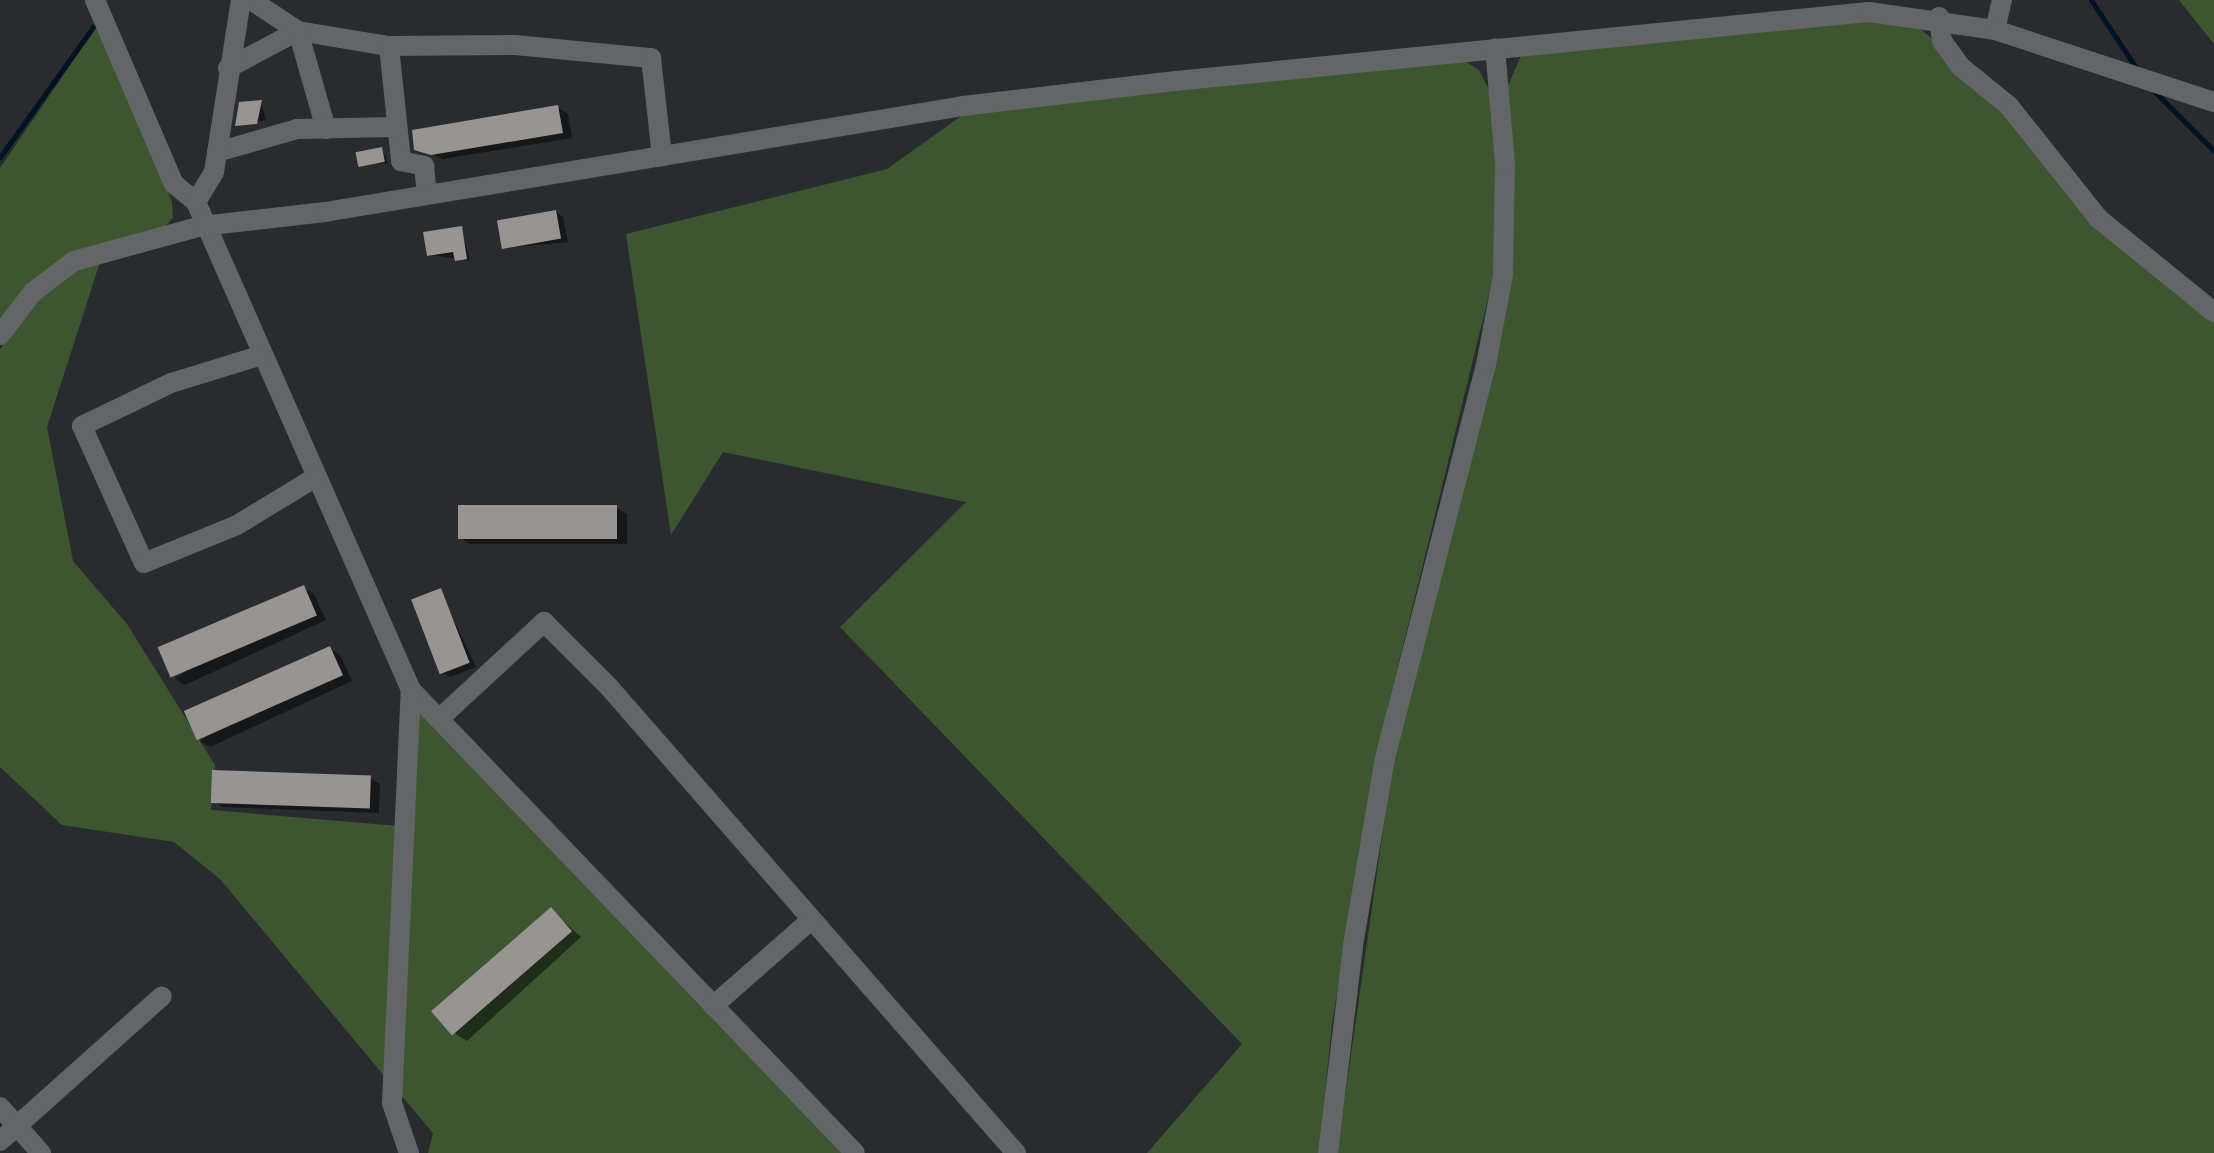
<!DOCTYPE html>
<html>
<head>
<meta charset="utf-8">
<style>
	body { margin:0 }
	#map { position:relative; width:2214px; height:1153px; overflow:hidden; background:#292b2e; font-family:Georgia,serif }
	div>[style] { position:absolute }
	.green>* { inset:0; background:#3d562f }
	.shadow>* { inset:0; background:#0007 }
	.stream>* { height:5px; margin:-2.5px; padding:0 2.5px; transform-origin:2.5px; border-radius:2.5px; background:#021323 }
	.building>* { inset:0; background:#979491; transform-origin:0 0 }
	.minor>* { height:20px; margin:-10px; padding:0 10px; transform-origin:10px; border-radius:10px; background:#636567 }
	span { translate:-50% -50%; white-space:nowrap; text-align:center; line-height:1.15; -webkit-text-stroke:10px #292b2e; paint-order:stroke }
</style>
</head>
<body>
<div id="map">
	<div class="green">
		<div style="clip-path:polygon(2179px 0,2214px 0,2214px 44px)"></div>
		<div style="clip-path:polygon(1869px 20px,1913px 23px,1937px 43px,2214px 319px,2214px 1153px,1337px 1153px,1393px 760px,1512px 276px,1514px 163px,1507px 88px,1522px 53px)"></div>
		<div style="clip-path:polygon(99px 23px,172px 202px,173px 218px,163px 228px,83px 249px,0 322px,0 168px)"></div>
		<div style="clip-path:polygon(1463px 60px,1479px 70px,1489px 90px,1497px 164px,1494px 274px,1376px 756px,1332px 1024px,1319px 1153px,1147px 1153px,1242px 1044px,840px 627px,966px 502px,723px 452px,671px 535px,626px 234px,887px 169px,964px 114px)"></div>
		<div style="clip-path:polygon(101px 259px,47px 427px,73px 561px,127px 624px,215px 765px,211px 810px,398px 826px,386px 1078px,220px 879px,174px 842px,62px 825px,0 767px,0 349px,27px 309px,64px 277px)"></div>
		<div style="clip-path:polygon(418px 707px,701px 1007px,843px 1153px,428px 1153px,433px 1133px,400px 1094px)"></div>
	</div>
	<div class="shadow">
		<div style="clip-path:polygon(261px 103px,266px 120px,238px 125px)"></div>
		<div style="clip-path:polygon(558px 108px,568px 114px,572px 138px,443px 159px,416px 148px)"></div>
		<div style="clip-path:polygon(382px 149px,388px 163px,360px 165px)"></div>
		<div style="clip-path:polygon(556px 212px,563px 217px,568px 242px,504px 248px)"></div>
		<div style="clip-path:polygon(461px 228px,470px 260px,429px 255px)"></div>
		<div style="clip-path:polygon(617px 508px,627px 514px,627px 544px,470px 544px,460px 538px)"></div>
		<div style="clip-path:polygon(304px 588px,314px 594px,326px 620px,185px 685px,175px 679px)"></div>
		<div style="clip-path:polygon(440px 591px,476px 667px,450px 677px,442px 673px)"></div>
		<div style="clip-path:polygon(330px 649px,340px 655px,352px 681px,210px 747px,200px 741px)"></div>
		<div style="clip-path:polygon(370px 778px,380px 784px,379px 813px,223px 807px,213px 801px)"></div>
		<div style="clip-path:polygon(552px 911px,581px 937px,467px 1041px,457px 1035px,438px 1014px)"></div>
	</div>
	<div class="stream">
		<div style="left:2091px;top:0;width:83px;rotate:56.3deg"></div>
		<div style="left:2153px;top:90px;width:86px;rotate:45deg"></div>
		<div style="left:0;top:157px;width:160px;rotate:-54.4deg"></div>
	</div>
	<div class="building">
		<div style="clip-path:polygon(262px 100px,257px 124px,235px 126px,239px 102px)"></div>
		<div style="clip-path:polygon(558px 105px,563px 133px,431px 155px,414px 150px,412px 130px)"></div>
		<div style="left:382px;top:147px;width:15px;height:27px;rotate:79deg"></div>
		<div style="left:556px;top:210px;width:29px;height:60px;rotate:80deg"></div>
		<div style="clip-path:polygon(462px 226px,467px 259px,455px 261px,453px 252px,427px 256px,423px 232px)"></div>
		<div style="left:617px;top:505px;width:34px;height:159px;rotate:90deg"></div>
		<div style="left:304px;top:585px;width:33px;height:159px;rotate:67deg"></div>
		<div style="left:441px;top:588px;width:80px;height:32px;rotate:69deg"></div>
		<div style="left:330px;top:646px;width:32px;height:160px;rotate:66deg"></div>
		<div style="left:212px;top:770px;width:159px;height:33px;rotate:2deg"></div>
		<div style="left:551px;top:907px;width:32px;height:159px;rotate:49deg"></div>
	</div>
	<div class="minor">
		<div style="left:95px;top:0;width:200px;rotate:66.8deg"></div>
		<div style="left:174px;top:184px;width:28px;rotate:39deg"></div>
		<div style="left:196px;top:202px;width:533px;rotate:66.22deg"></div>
		<div style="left:411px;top:690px;width:641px;rotate:46.2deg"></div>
		<div style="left:251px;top:0;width:56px;rotate:33.4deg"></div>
		<div style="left:298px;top:31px;width:92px;rotate:9.4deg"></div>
		<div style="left:389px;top:46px;width:126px;rotate:-0.5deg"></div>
		<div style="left:515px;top:45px;width:137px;rotate:5.5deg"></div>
		<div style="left:651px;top:58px;width:99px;rotate:83.6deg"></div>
		<div style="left:1939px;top:17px;width:24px;rotate:83deg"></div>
		<div style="left:1942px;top:41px;width:32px;rotate:54deg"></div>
		<div style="left:1961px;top:67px;width:62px;rotate:39.1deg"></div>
		<div style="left:2009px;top:106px;width:144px;rotate:51.5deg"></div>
		<div style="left:2099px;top:219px;width:148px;rotate:39deg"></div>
		<div style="left:1995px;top:30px;width:31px;rotate:-77deg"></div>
		<div style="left:389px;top:46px;width:116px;rotate:84deg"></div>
		<div style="left:401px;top:161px;width:24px;rotate:12deg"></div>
		<div style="left:424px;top:166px;width:28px;rotate:84deg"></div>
		<div style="left:228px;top:68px;width:79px;rotate:-27.9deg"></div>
		<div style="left:298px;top:31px;width:102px;rotate:74.1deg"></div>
		<div style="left:217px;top:152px;width:83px;rotate:-16deg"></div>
		<div style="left:297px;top:129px;width:97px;rotate:-1.2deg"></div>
		<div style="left:196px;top:202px;width:35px;rotate:-59deg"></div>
		<div style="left:214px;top:172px;width:174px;rotate:-81.1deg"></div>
		<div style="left:0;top:335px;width:54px;rotate:-52.5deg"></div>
		<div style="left:33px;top:292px;width:51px;rotate:-37.1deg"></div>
		<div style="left:74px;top:261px;width:133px;rotate:-15.3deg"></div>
		<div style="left:202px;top:226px;width:124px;rotate:-6.5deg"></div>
		<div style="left:325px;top:212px;width:647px;rotate:-9.43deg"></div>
		<div style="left:963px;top:106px;width:214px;rotate:-6.7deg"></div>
		<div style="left:1176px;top:81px;width:696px;rotate:-5.69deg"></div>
		<div style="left:1869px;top:12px;width:127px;rotate:8.1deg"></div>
		<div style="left:1995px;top:30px;width:231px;rotate:18.2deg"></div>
		<div style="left:262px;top:355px;width:95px;rotate:162.9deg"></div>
		<div style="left:171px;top:383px;width:99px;rotate:154.2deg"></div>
		<div style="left:82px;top:426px;width:150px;rotate:65.7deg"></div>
		<div style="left:144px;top:563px;width:100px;rotate:-22.2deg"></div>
		<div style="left:237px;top:525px;width:92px;rotate:-31.3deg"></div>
		<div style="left:440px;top:718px;width:142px;rotate:-42.7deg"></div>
		<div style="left:544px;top:622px;width:92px;rotate:45deg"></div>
		<div style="left:609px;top:687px;width:619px;rotate:48.87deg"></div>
		<div style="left:713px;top:1006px;width:130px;rotate:-41.3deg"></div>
		<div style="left:0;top:1107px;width:62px;rotate:48.3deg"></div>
		<div style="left:0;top:1141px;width:217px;rotate:-41.8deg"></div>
		<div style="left:409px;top:1153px;width:53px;rotate:-108.8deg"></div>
		<div style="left:392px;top:1103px;width:413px;rotate:-87.4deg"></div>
		<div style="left:1328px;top:1153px;width:209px;rotate:-83.1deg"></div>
		<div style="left:1353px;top:945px;width:190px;rotate:-80.3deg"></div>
		<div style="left:1385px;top:758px;width:406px;rotate:-75.6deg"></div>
		<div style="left:1486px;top:365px;width:92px;rotate:-79.3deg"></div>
		<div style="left:1503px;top:275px;width:111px;rotate:-89deg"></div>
		<div style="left:1505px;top:164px;width:116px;rotate:-94.9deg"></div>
	</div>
</div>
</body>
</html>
